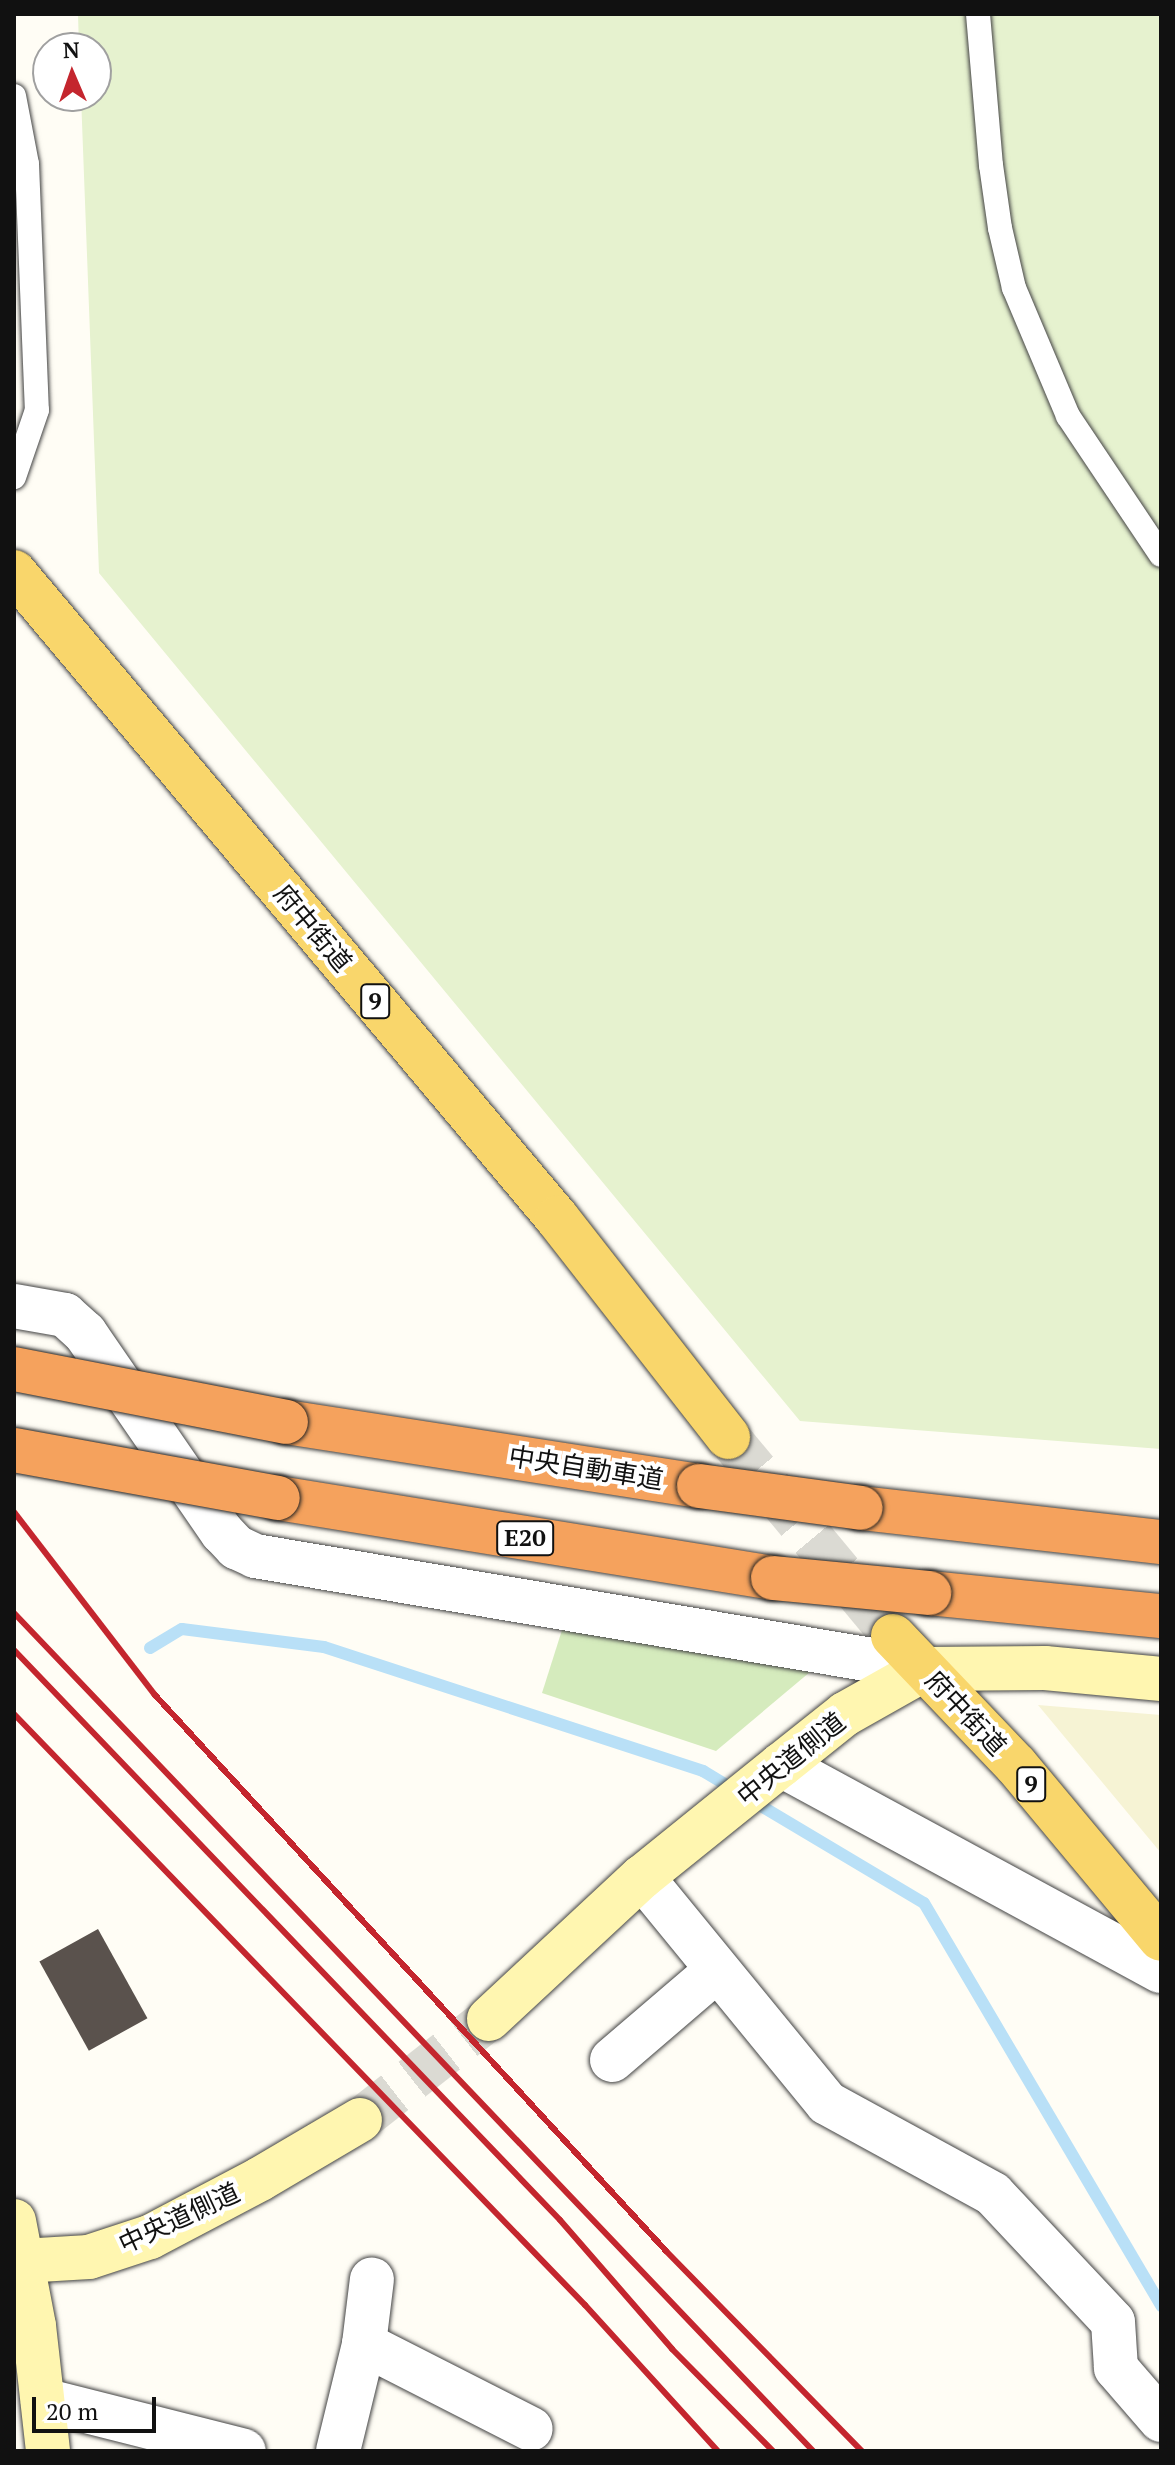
<!DOCTYPE html>
<html>
<head>
<meta charset="utf-8">
<style>
	body { margin:0 }
	#map { position:relative; width:1175px; height:2465px; overflow:hidden; background:#fffdf5; font-family:"PT Serif","Noto Sans JP",serif }
	div>[style] { position:absolute }
	.farmland>* { inset:0; background:#f6f3d4 }
	.green>* { inset:0; background:#d5ebbd }
	.pitch>* { inset:0; background:#e6f2cf }
	.stream>* { height:12px; margin:-6px; padding:0 6px; transform-origin:6px; border-radius:6px; background:#b9e0f7 }
	.building>* { inset:0; background:#5a524d; transform-origin:0 0 }
	.secondary-tunnel>* { height:44px; margin-top:-22px; transform-origin:0; background:repeating-linear-gradient(90deg,#dbdad3 0 44px,transparent 0 66px) }
	.primary-tunnel>* { height:44px; margin-top:-22px; transform-origin:0; background:repeating-linear-gradient(90deg,#dbdad3 0 44px,transparent 0 66px) }
	.roads { filter:drop-shadow(0 0 2px #444) drop-shadow(0 0 2px #444) }
	.lane>* { height:24px; margin:-12px; padding:0 12px; transform-origin:12px; border-radius:12px; background:#fff }
	.street>* { height:44px; margin:-22px; padding:0 22px; transform-origin:22px; border-radius:22px; background:#fff }
	.secondary>* { height:44px; margin:-22px; padding:0 22px; transform-origin:22px; border-radius:22px; background:#fff6b0 }
	.primary>* { height:44px; margin:-22px; padding:0 22px; transform-origin:22px; border-radius:22px; background:#f9d66b }
	.highway>* { height:44px; margin:-22px; padding:0 22px; transform-origin:22px; border-radius:22px; background:#f5a25d }
	.rail>* { height:6px; margin:-3px; padding:0 3px; transform-origin:3px; border-radius:3px; background:#c4262e }
	.bridges { filter:drop-shadow(0 0 2px #222) drop-shadow(0 0 2px #222) }
	.highway-bridge>* { height:44px; margin:-22px; padding:0 22px; transform-origin:22px; border-radius:22px; background:#f5a25d }
	span { translate:-50% -50%; white-space:nowrap; text-align:center; line-height:1.15; -webkit-text-stroke:8px #fff; paint-order:stroke }
	.shield-label span { padding:2px 6px; background:#fff; border:2px solid; border-radius:6px; -webkit-text-stroke-width:0 }
	.shield-label { font-size:24px; color:#111; font-weight:700 }
	.street-label { font-size:26px; color:#111 }
	.frame { position:absolute; inset:0; border:16px solid #111; pointer-events:none }
	.north { position:absolute; left:32px; top:32px; width:80px; height:80px; box-sizing:border-box; background:#fff; border:2px solid #a0a0a0; border-radius:50%; rotate:358deg; font-size:22px; font-weight:700; line-height:32px; text-align:center; color:#111 }
	.north::after { content:''; display:block; margin:auto; width:28px; height:36px; background:#c4262e; clip-path:polygon(50% 0,100% 100%,50% 72%,0 100%) }
	.scale { position:absolute; left:32px; top:2397px; width:124px; height:36px; box-sizing:border-box; border:4px solid #111; border-top:0; padding-left:10px; font-size:24px; line-height:28px; white-space:nowrap; color:#111; -webkit-text-stroke:6px #fff; paint-order:stroke }
</style>
</head>
<body>
<div id="map">
	<div class="farmland">
		<div style="clip-path:polygon(1038px 1705px,1161px 1715px,1161px 1853px)"></div>
	</div>
	<div class="green">
		<div style="clip-path:polygon(562px 1630px,810px 1672px,716px 1751px,542px 1693px)"></div>
	</div>
	<div class="pitch">
		<div style="clip-path:polygon(78px 14px,1161px 14px,1161px 1449px,800px 1421px,99px 573px,81px 96px,96px 96px,96px 48px,79px 48px)"></div>
	</div>
	<div class="stream">
		<div style="left:150px;top:1648px;width:37px;rotate:-31deg"></div>
		<div style="left:182px;top:1629px;width:143px;rotate:7.2deg"></div>
		<div style="left:324px;top:1647px;width:399px;rotate:18.1deg"></div>
		<div style="left:703px;top:1771px;width:37px;rotate:31deg"></div>
		<div style="left:751px;top:1800px;width:201px;rotate:30.8deg"></div>
		<div style="left:924px;top:1903px;width:468px;rotate:59.5deg"></div>
	</div>
	<div class="building">
		<div style="left:98px;top:1929px;width:102px;height:67px;rotate:61deg"></div>
	</div>
	<div class="secondary-tunnel">
		<div style="left:360px;top:2120px;width:164px;rotate:-38.1deg"></div>
	</div>
	<div class="primary-tunnel">
		<div style="left:728px;top:1437px;width:259px;rotate:50.3deg"></div>
	</div>
	<div class="roads">
		<div class="lane">
			<div style="left:978px;top:14px;width:152px;rotate:85.1deg"></div>
			<div style="left:991px;top:165px;width:64px;rotate:81.9deg"></div>
			<div style="left:1000px;top:228px;width:62px;rotate:76.9deg"></div>
			<div style="left:1014px;top:288px;width:139px;rotate:67.1deg"></div>
			<div style="left:1068px;top:416px;width:167px;rotate:56.2deg"></div>
			<div style="left:14px;top:96px;width:69px;rotate:79.2deg"></div>
			<div style="left:27px;top:164px;width:246px;rotate:87.7deg"></div>
			<div style="left:37px;top:410px;width:71px;rotate:108.9deg"></div>
		</div>
		<div class="street">
			<div style="left:14px;top:1306px;width:52px;rotate:10deg"></div>
			<div style="left:65px;top:1315px;width:27px;rotate:42deg"></div>
			<div style="left:85px;top:1333px;width:242px;rotate:55.5deg"></div>
			<div style="left:222px;top:1532px;width:21px;rotate:47deg"></div>
			<div style="left:236px;top:1547px;width:21px;rotate:25deg"></div>
			<div style="left:255px;top:1556px;width:679px;rotate:9.57deg"></div>
			<div style="left:781px;top:1765px;width:432px;rotate:28.5deg"></div>
			<div style="left:642px;top:1877px;width:292px;rotate:50.7deg"></div>
			<div style="left:827px;top:2103px;width:189px;rotate:28.7deg"></div>
			<div style="left:993px;top:2194px;width:175px;rotate:46.8deg"></div>
			<div style="left:1113px;top:2322px;width:46px;rotate:86.3deg"></div>
			<div style="left:1116px;top:2368px;width:69px;rotate:49.1deg"></div>
			<div style="left:612px;top:2060px;width:137px;rotate:-40.6deg"></div>
			<div style="left:364px;top:2344px;width:187px;rotate:27deg"></div>
			<div style="left:43px;top:2400px;width:207px;rotate:14.2deg"></div>
			<div style="left:338px;top:2451px;width:110px;rotate:-76.3deg"></div>
			<div style="left:364px;top:2344px;width:65px;rotate:-83deg"></div>
		</div>
		<div class="secondary">
			<div style="left:489px;top:2019px;width:209px;rotate:-42.9deg"></div>
			<div style="left:642px;top:1877px;width:179px;rotate:-38.9deg"></div>
			<div style="left:781px;top:1765px;width:82px;rotate:-38.6deg"></div>
			<div style="left:845px;top:1714px;width:92px;rotate:-29.4deg"></div>
			<div style="left:925px;top:1669px;width:120px;rotate:-0.5deg"></div>
			<div style="left:1045px;top:1668px;width:117px;rotate:5.4deg"></div>
			<div style="left:14px;top:2221px;width:107px;rotate:79.2deg"></div>
			<div style="left:34px;top:2326px;width:126px;rotate:83.6deg"></div>
			<div style="left:22px;top:2261px;width:67px;rotate:-3.4deg"></div>
			<div style="left:89px;top:2257px;width:64px;rotate:-18.2deg"></div>
			<div style="left:150px;top:2237px;width:124px;rotate:-27.8deg"></div>
			<div style="left:260px;top:2179px;width:116px;rotate:-30.5deg"></div>
		</div>
		<div class="primary">
			<div style="left:14px;top:572px;width:844px;rotate:49.95deg"></div>
			<div style="left:557px;top:1218px;width:278px;rotate:52deg"></div>
			<div style="left:893px;top:1636px;width:178px;rotate:46.4deg"></div>
			<div style="left:1016px;top:1765px;width:226px;rotate:50.2deg"></div>
		</div>
		<div class="highway">
			<div style="left:286px;top:1422px;width:418px;rotate:8.8deg"></div>
			<div style="left:278px;top:1498px;width:501px;rotate:9.18deg"></div>
			<div style="left:861px;top:1508px;width:302px;rotate:6.5deg"></div>
			<div style="left:929px;top:1593px;width:233px;rotate:5.7deg"></div>
		</div>
	</div>
	<div class="rail">
		<div style="left:14px;top:1512px;width:231px;rotate:52.4deg"></div>
		<div style="left:155px;top:1695px;width:755px;rotate:47.41deg"></div>
		<div style="left:666px;top:2251px;width:280px;rotate:45.6deg"></div>
		<div style="left:14px;top:1613px;width:1158px;rotate:46.36deg"></div>
		<div style="left:14px;top:1650px;width:789px;rotate:46.23deg"></div>
		<div style="left:560px;top:2220px;width:171px;rotate:49deg"></div>
		<div style="left:672px;top:2349px;width:144px;rotate:45.3deg"></div>
		<div style="left:14px;top:1714px;width:822px;rotate:45.99deg"></div>
		<div style="left:585px;top:2305px;width:197px;rotate:47.7deg"></div>
	</div>
	<div class="bridges">
		<div class="highway-bridge">
			<div style="left:14px;top:1369px;width:277px;rotate:11deg"></div>
			<div style="left:14px;top:1450px;width:268px;rotate:10.3deg"></div>
			<div style="left:699px;top:1486px;width:163px;rotate:7.7deg"></div>
			<div style="left:773px;top:1578px;width:157px;rotate:5.5deg"></div>
		</div>
	</div>
	<div class="shield-label">
		<span style="left:375px;top:1001px">9</span>
		<span style="left:525px;top:1538px">E20</span>
		<span style="left:1031px;top:1784px">9</span>
	</div>
	<div class="street-label">
		<span style="left:313px;top:928px;rotate:50deg">府中街道</span>
		<span style="left:586px;top:1468px;rotate:9deg">中央自動車道</span>
		<span style="left:966px;top:1713px;rotate:47deg">府中街道</span>
		<span style="left:791px;top:1759px;rotate:-39deg">中央道側道</span>
		<span style="left:179px;top:2218px;rotate:-25deg">中央道側道</span>
	</div>
	<div class="frame"></div>
	<div class="north">N</div>
	<div class="scale">20 m</div>
</div>
</body>
</html>
